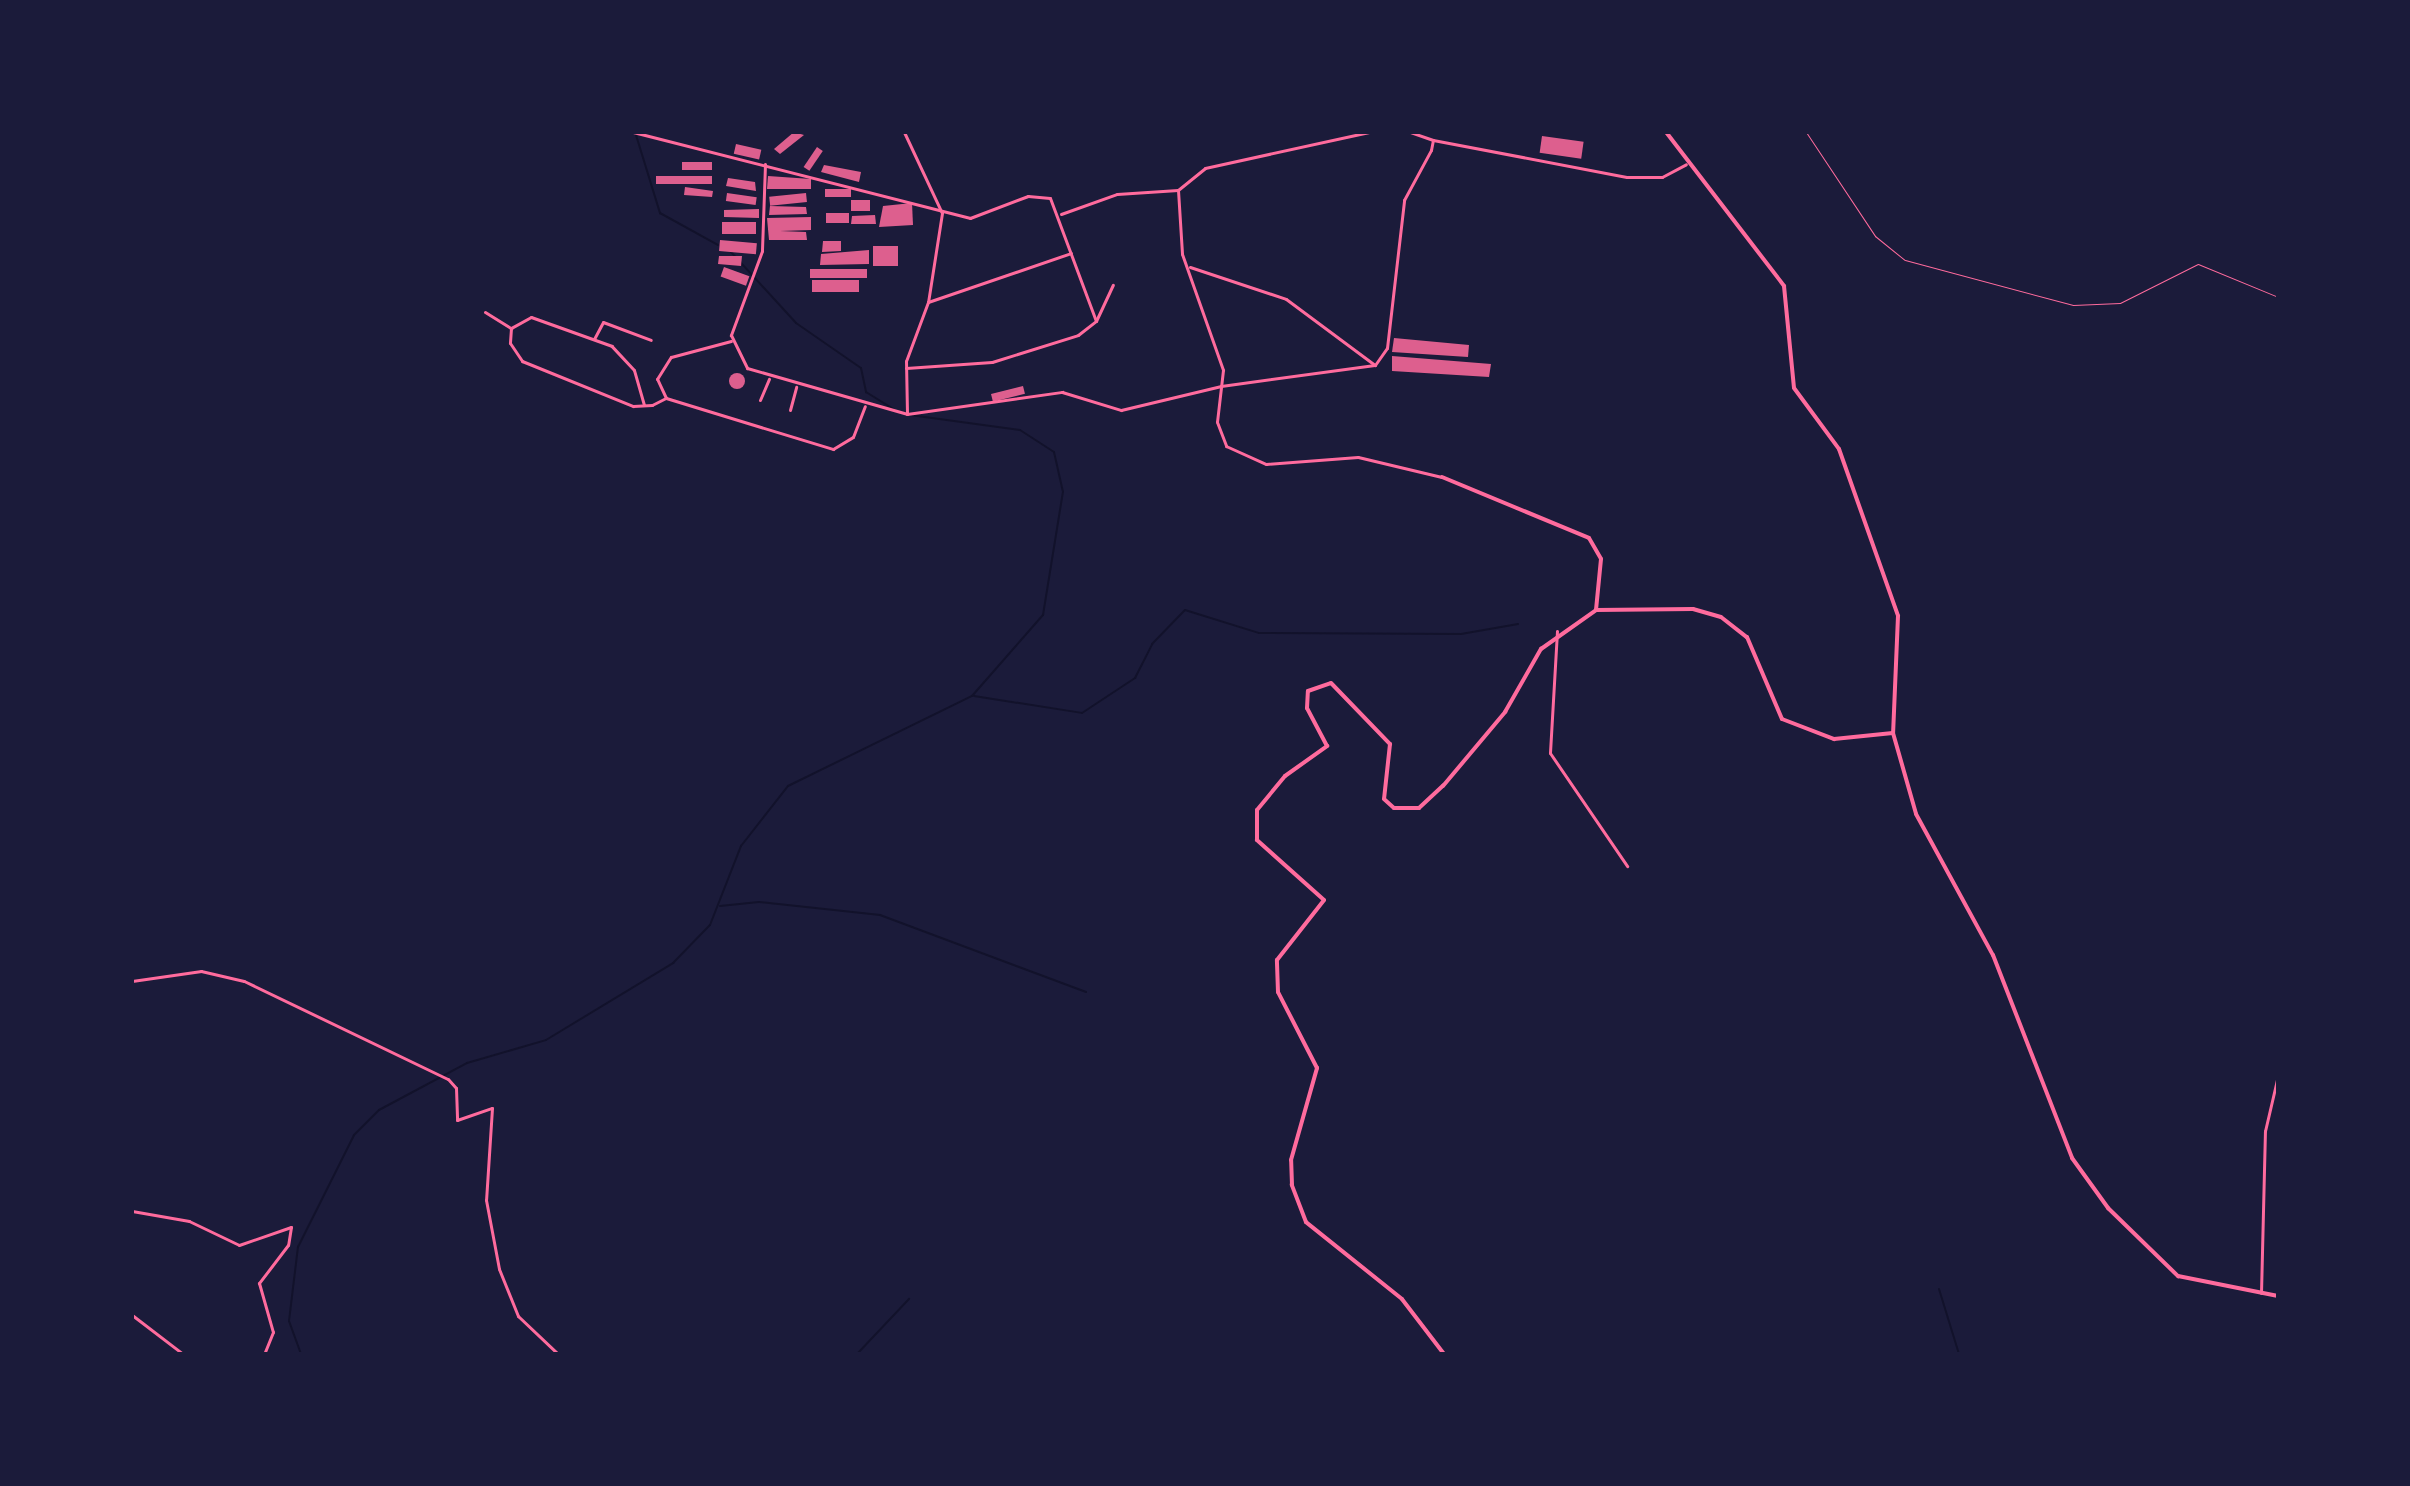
<!DOCTYPE html>
<html>
<head>
<meta charset="utf-8">
<style>
	body { margin:0 }
	#map { position:relative; width:2410px; height:1486px; overflow:hidden; background:#1b1b3a; font-family:Lato,sans-serif }
	div>[style] { position:absolute }
	.stream>* { height:2px; margin:-1px; padding:0 1px; transform-origin:1px; border-radius:1px; background:#12122b }
	.building>* { inset:0; background:#dd5f8e; transform-origin:0 0 }
	.round { border-radius:50% }
	.service>* { height:1px; margin:-0.5px; padding:0 0.5px; transform-origin:0.5px; border-radius:0.5px; background:#ff6b9d }
	.minor>* { height:3px; margin:-1.5px; padding:0 1.5px; transform-origin:1.5px; border-radius:1.5px; background:#ff6b9d }
	.tertiary>* { height:3px; margin:-1.5px; padding:0 1.5px; transform-origin:1.5px; border-radius:1.5px; background:#ff6b9d }
	.secondary>* { height:4px; margin:-2px; padding:0 2px; transform-origin:2px; border-radius:2px; background:#ff6b9d }
	.primary>* { height:4px; margin:-2px; padding:0 2px; transform-origin:2px; border-radius:2px; background:#ff6b9d }
	span { translate:-50% -50%; white-space:nowrap; text-align:center; line-height:1.15; -webkit-text-stroke:6px #1b1b3a; paint-order:stroke }
	.frame { position:absolute; inset:0; border:134px solid #1b1b3a; pointer-events:none }
</style>
</head>
<body>
<div id="map">
	<div class="stream">
		<div style="left:636px;top:135px;width:82px;rotate:72.9deg"></div>
		<div style="left:660px;top:213px;width:66px;rotate:28.9deg"></div>
		<div style="left:731px;top:252px;width:96px;rotate:47.5deg"></div>
		<div style="left:796px;top:323px;width:79px;rotate:34.7deg"></div>
		<div style="left:861px;top:368px;width:25px;rotate:78deg"></div>
		<div style="left:866px;top:392px;width:32px;rotate:32deg"></div>
		<div style="left:974px;top:696px;width:109px;rotate:8.9deg"></div>
		<div style="left:1082px;top:713px;width:64px;rotate:-33.4deg"></div>
		<div style="left:1135px;top:678px;width:38px;rotate:-63deg"></div>
		<div style="left:1152px;top:644px;width:47px;rotate:-45.9deg"></div>
		<div style="left:1185px;top:610px;width:77px;rotate:17.3deg"></div>
		<div style="left:1259px;top:633px;width:202px;rotate:0.3deg"></div>
		<div style="left:1461px;top:634px;width:58px;rotate:-10deg"></div>
		<div style="left:720px;top:906px;width:39px;rotate:-6deg"></div>
		<div style="left:759px;top:902px;width:122px;rotate:6.1deg"></div>
		<div style="left:880px;top:915px;width:220px;rotate:20.5deg"></div>
		<div style="left:1939px;top:1289px;width:68px;rotate:72.9deg"></div>
		<div style="left:301px;top:1354px;width:35px;rotate:-110deg"></div>
		<div style="left:289px;top:1321px;width:75px;rotate:-83.1deg"></div>
		<div style="left:298px;top:1247px;width:125px;rotate:-63.4deg"></div>
		<div style="left:354px;top:1135px;width:35px;rotate:-45deg"></div>
		<div style="left:379px;top:1110px;width:100px;rotate:-28.1deg"></div>
		<div style="left:467px;top:1063px;width:82px;rotate:-16.2deg"></div>
		<div style="left:546px;top:1040px;width:149px;rotate:-31.2deg"></div>
		<div style="left:673px;top:963px;width:53px;rotate:-45.8deg"></div>
		<div style="left:710px;top:925px;width:85px;rotate:-68.6deg"></div>
		<div style="left:741px;top:846px;width:76px;rotate:-51.9deg"></div>
		<div style="left:788px;top:786px;width:205px;rotate:-26.1deg"></div>
		<div style="left:972px;top:696px;width:108px;rotate:-48.8deg"></div>
		<div style="left:1043px;top:615px;width:125px;rotate:-80.8deg"></div>
		<div style="left:1063px;top:492px;width:41px;rotate:-102.7deg"></div>
		<div style="left:1054px;top:452px;width:40px;rotate:-147.1deg"></div>
		<div style="left:1020px;top:430px;width:111px;rotate:-172.2deg"></div>
		<div style="left:857px;top:1354px;width:76px;rotate:-46.6deg"></div>
	</div>
	<div class="building">
		<div style="clip-path:polygon(794px 132px,804px 135px,780px 154px,774px 149px)"></div>
		<div style="left:1542px;top:136px;width:42px;height:17px;rotate:8deg"></div>
		<div style="left:736px;top:144px;width:26px;height:10px;rotate:13deg"></div>
		<div style="left:817px;top:147px;width:7px;height:24px;rotate:34deg"></div>
		<div style="left:712px;top:162px;width:8px;height:30px;rotate:90deg"></div>
		<div style="clip-path:polygon(824px 165px,861px 172px,859px 182px,821px 172px)"></div>
		<div style="left:712px;top:176px;width:8px;height:56px;rotate:90deg"></div>
		<div style="clip-path:polygon(768px 176px,811px 179px,811px 189px,767px 189px)"></div>
		<div style="clip-path:polygon(728px 178px,755px 182px,756px 191px,726px 186px)"></div>
		<div style="clip-path:polygon(685px 187px,713px 191px,712px 197px,684px 195px)"></div>
		<div style="left:825px;top:189px;width:26px;height:8px"></div>
		<div style="left:727px;top:193px;width:30px;height:8px;rotate:8deg"></div>
		<div style="left:806px;top:193px;width:9px;height:37px;rotate:84deg"></div>
		<div style="left:851px;top:200px;width:19px;height:11px"></div>
		<div style="clip-path:polygon(912px 203px,913px 225px,879px 227px,883px 206px)"></div>
		<div style="clip-path:polygon(770px 206px,806px 207px,807px 214px,769px 215px)"></div>
		<div style="clip-path:polygon(759px 209px,759px 218px,724px 217px,724px 210px)"></div>
		<div style="left:826px;top:213px;width:23px;height:10px"></div>
		<div style="clip-path:polygon(875px 215px,876px 224px,851px 224px,852px 216px)"></div>
		<div style="clip-path:polygon(811px 217px,811px 230px,780px 231px,806px 232px,807px 240px,769px 240px,767px 218px)"></div>
		<div style="left:722px;top:222px;width:34px;height:12px"></div>
		<div style="left:720px;top:240px;width:37px;height:11px;rotate:5deg"></div>
		<div style="clip-path:polygon(823px 241px,841px 241px,841px 251px,822px 252px)"></div>
		<div style="left:898px;top:246px;width:20px;height:25px;rotate:90deg"></div>
		<div style="clip-path:polygon(869px 250px,869px 264px,820px 265px,821px 254px)"></div>
		<div style="clip-path:polygon(719px 256px,742px 256px,741px 266px,718px 264px)"></div>
		<div style="left:724px;top:267px;width:27px;height:10px;rotate:20deg"></div>
		<div style="left:810px;top:269px;width:57px;height:9px"></div>
		<div style="left:859px;top:280px;width:12px;height:47px;rotate:90deg"></div>
		<div style="clip-path:polygon(1394px 338px,1469px 345px,1468px 357px,1392px 352px)"></div>
		<div style="clip-path:polygon(1392px 356px,1491px 364px,1489px 377px,1392px 371px)"></div>
		<div class="round" style="left:729px;top:373px;width:16px;height:16px"></div>
		<div style="left:1023px;top:386px;width:8px;height:33px;rotate:76deg"></div>
	</div>
	<div class="service">
		<div style="left:1806px;top:132px;width:125px;rotate:56.4deg"></div>
		<div style="left:1875px;top:236px;width:38px;rotate:39deg"></div>
		<div style="left:1905px;top:260px;width:174px;rotate:15deg"></div>
		<div style="left:2073px;top:305px;width:47px;rotate:-2.4deg"></div>
		<div style="left:2120px;top:303px;width:87px;rotate:-26.6deg"></div>
		<div style="left:2198px;top:264px;width:87px;rotate:22.4deg"></div>
	</div>
	<div class="minor">
		<div style="left:633px;top:132px;width:348px;rotate:14.3deg"></div>
		<div style="left:970px;top:218px;width:62px;rotate:-20.8deg"></div>
		<div style="left:1028px;top:196px;width:22px;rotate:5deg"></div>
		<div style="left:1050px;top:198px;width:131px;rotate:69.5deg"></div>
		<div style="left:904px;top:132px;width:89px;rotate:64.9deg"></div>
		<div style="left:942px;top:213px;width:90px;rotate:98.9deg"></div>
		<div style="left:928px;top:302px;width:63px;rotate:110.4deg"></div>
		<div style="left:906px;top:361px;width:53px;rotate:88.9deg"></div>
		<div style="left:1433px;top:140px;width:197px;rotate:10.8deg"></div>
		<div style="left:1627px;top:177px;width:35px"></div>
		<div style="left:1662px;top:177px;width:27px;rotate:-28deg"></div>
		<div style="left:765px;top:164px;width:87px;rotate:92deg"></div>
		<div style="left:762px;top:251px;width:90px;rotate:110.3deg"></div>
		<div style="left:731px;top:335px;width:37px;rotate:64deg"></div>
		<div style="left:747px;top:368px;width:166px;rotate:16deg"></div>
		<div style="left:907px;top:414px;width:157px;rotate:-8.1deg"></div>
		<div style="left:1062px;top:392px;width:62px;rotate:17deg"></div>
		<div style="left:1121px;top:410px;width:103px;rotate:-13.5deg"></div>
		<div style="left:1221px;top:386px;width:155px;rotate:-7.8deg"></div>
		<div style="left:1375px;top:365px;width:21px;rotate:-55deg"></div>
		<div style="left:1387px;top:348px;width:149px;rotate:-83.4deg"></div>
		<div style="left:1404px;top:200px;width:57px;rotate:-61.6deg"></div>
		<div style="left:1431px;top:150px;width:10px;rotate:-79deg"></div>
		<div style="left:1433px;top:140px;width:24px;rotate:-161deg"></div>
		<div style="left:1061px;top:214px;width:59px;rotate:-19.7deg"></div>
		<div style="left:1117px;top:194px;width:61px;rotate:-3.8deg"></div>
		<div style="left:1178px;top:190px;width:35px;rotate:-39deg"></div>
		<div style="left:1205px;top:168px;width:168px;rotate:-12.4deg"></div>
		<div style="left:1190px;top:267px;width:101px;rotate:18.4deg"></div>
		<div style="left:1286px;top:299px;width:111px;rotate:36.6deg"></div>
		<div style="left:928px;top:302px;width:151px;rotate:-18.9deg"></div>
		<div style="left:485px;top:312px;width:31px;rotate:32deg"></div>
		<div style="left:594px;top:339px;width:19px;rotate:-62deg"></div>
		<div style="left:603px;top:322px;width:51px;rotate:20.6deg"></div>
		<div style="left:906px;top:368px;width:86px;rotate:-4deg"></div>
		<div style="left:992px;top:362px;width:90px;rotate:-17.4deg"></div>
		<div style="left:1078px;top:335px;width:23px;rotate:-38deg"></div>
		<div style="left:1096px;top:321px;width:40px;rotate:-65deg"></div>
		<div style="left:666px;top:398px;width:175px;rotate:17deg"></div>
		<div style="left:833px;top:449px;width:23px;rotate:-31deg"></div>
		<div style="left:853px;top:437px;width:33px;rotate:-69deg"></div>
		<div style="left:760px;top:400px;width:23px;rotate:-67deg"></div>
		<div style="left:644px;top:405px;width:36px;rotate:-106deg"></div>
		<div style="left:634px;top:370px;width:33px;rotate:-133deg"></div>
		<div style="left:612px;top:346px;width:86px;rotate:-160.3deg"></div>
		<div style="left:531px;top:317px;width:23px;rotate:151deg"></div>
		<div style="left:511px;top:328px;width:15px;rotate:94deg"></div>
		<div style="left:510px;top:343px;width:22px;rotate:56deg"></div>
		<div style="left:522px;top:361px;width:120px;rotate:22.1deg"></div>
		<div style="left:633px;top:406px;width:19px;rotate:-3deg"></div>
		<div style="left:652px;top:405px;width:16px;rotate:-27deg"></div>
		<div style="left:666px;top:398px;width:21px;rotate:-115deg"></div>
		<div style="left:657px;top:379px;width:26px;rotate:-58deg"></div>
		<div style="left:671px;top:357px;width:62px;rotate:-14.9deg"></div>
		<div style="left:790px;top:410px;width:24px;rotate:-75deg"></div>
		<div style="left:1557px;top:631px;width:122px;rotate:93.3deg"></div>
		<div style="left:1550px;top:753px;width:137px;rotate:55.7deg"></div>
		<div style="left:132px;top:981px;width:70px;rotate:-8.2deg"></div>
		<div style="left:201px;top:971px;width:44px;rotate:13.1deg"></div>
		<div style="left:244px;top:981px;width:226px;rotate:25.7deg"></div>
		<div style="left:448px;top:1079px;width:12px;rotate:48deg"></div>
		<div style="left:456px;top:1088px;width:32px;rotate:88deg"></div>
		<div style="left:457px;top:1120px;width:37px;rotate:-19deg"></div>
		<div style="left:492px;top:1108px;width:92px;rotate:93.7deg"></div>
		<div style="left:486px;top:1200px;width:70px;rotate:79.3deg"></div>
		<div style="left:499px;top:1269px;width:51px;rotate:68deg"></div>
		<div style="left:518px;top:1316px;width:55px;rotate:43.5deg"></div>
		<div style="left:132px;top:1211px;width:58px;rotate:10deg"></div>
		<div style="left:189px;top:1221px;width:55px;rotate:25.6deg"></div>
		<div style="left:239px;top:1245px;width:55px;rotate:-19.1deg"></div>
		<div style="left:291px;top:1227px;width:18px;rotate:99deg"></div>
		<div style="left:288px;top:1245px;width:48px;rotate:127.3deg"></div>
		<div style="left:259px;top:1283px;width:51px;rotate:74.1deg"></div>
		<div style="left:273px;top:1332px;width:24px;rotate:112deg"></div>
		<div style="left:2261px;top:1293px;width:162px;rotate:-88.6deg"></div>
		<div style="left:2265px;top:1131px;width:57px;rotate:-76.9deg"></div>
		<div style="left:132px;top:1315px;width:64px;rotate:37.4deg"></div>
	</div>
	<div class="tertiary">
		<div style="left:1178px;top:190px;width:64px;rotate:86.4deg"></div>
		<div style="left:1182px;top:254px;width:123px;rotate:70.5deg"></div>
		<div style="left:1223px;top:370px;width:52px;rotate:96.6deg"></div>
		<div style="left:1217px;top:422px;width:26px;rotate:69deg"></div>
		<div style="left:1226px;top:446px;width:44px;rotate:24.2deg"></div>
		<div style="left:1266px;top:464px;width:92px;rotate:-4.4deg"></div>
		<div style="left:1358px;top:457px;width:86px;rotate:13.4deg"></div>
	</div>
	<div class="secondary">
		<div style="left:1442px;top:477px;width:159px;rotate:22.5deg"></div>
		<div style="left:1589px;top:538px;width:24px;rotate:60deg"></div>
		<div style="left:1601px;top:559px;width:51px;rotate:95.6deg"></div>
		<div style="left:1444px;top:1354px;width:69px;rotate:-127.4deg"></div>
		<div style="left:1402px;top:1299px;width:123px;rotate:-141.3deg"></div>
		<div style="left:1306px;top:1222px;width:40px;rotate:-111deg"></div>
		<div style="left:1292px;top:1185px;width:25px;rotate:-92deg"></div>
		<div style="left:1291px;top:1160px;width:96px;rotate:-74.2deg"></div>
		<div style="left:1317px;top:1068px;width:85px;rotate:-117.2deg"></div>
		<div style="left:1278px;top:992px;width:32px;rotate:-92deg"></div>
		<div style="left:1277px;top:960px;width:76px;rotate:-51.9deg"></div>
		<div style="left:1324px;top:900px;width:90px;rotate:-138.2deg"></div>
		<div style="left:1257px;top:840px;width:30px;rotate:-90deg"></div>
		<div style="left:1257px;top:810px;width:44px;rotate:-50.5deg"></div>
		<div style="left:1285px;top:776px;width:52px;rotate:-35.5deg"></div>
		<div style="left:1327px;top:746px;width:43px;rotate:-117.8deg"></div>
		<div style="left:1307px;top:708px;width:17px;rotate:-87deg"></div>
		<div style="left:1308px;top:691px;width:24px;rotate:-19deg"></div>
		<div style="left:1331px;top:683px;width:85px;rotate:46deg"></div>
		<div style="left:1390px;top:744px;width:55px;rotate:96.2deg"></div>
		<div style="left:1384px;top:799px;width:13px;rotate:42deg"></div>
		<div style="left:1394px;top:808px;width:25px"></div>
		<div style="left:1419px;top:808px;width:33px;rotate:-43deg"></div>
		<div style="left:1443px;top:786px;width:97px;rotate:-50deg"></div>
		<div style="left:1505px;top:712px;width:73px;rotate:-60.3deg"></div>
		<div style="left:1541px;top:649px;width:67px;rotate:-35.3deg"></div>
		<div style="left:1596px;top:610px;width:97px;rotate:-0.6deg"></div>
		<div style="left:1693px;top:609px;width:29px;rotate:16deg"></div>
		<div style="left:1721px;top:617px;width:33px;rotate:38deg"></div>
		<div style="left:1747px;top:637px;width:89px;rotate:66.9deg"></div>
		<div style="left:1782px;top:719px;width:56px;rotate:21deg"></div>
		<div style="left:1834px;top:739px;width:59px;rotate:-5.8deg"></div>
	</div>
	<div class="primary">
		<div style="left:1666px;top:132px;width:194px;rotate:52.5deg"></div>
		<div style="left:1784px;top:286px;width:102px;rotate:84.4deg"></div>
		<div style="left:1794px;top:388px;width:76px;rotate:53.6deg"></div>
		<div style="left:1839px;top:449px;width:177px;rotate:70.5deg"></div>
		<div style="left:1898px;top:616px;width:117px;rotate:92.4deg"></div>
		<div style="left:1893px;top:733px;width:84px;rotate:74.1deg"></div>
		<div style="left:1916px;top:814px;width:161px;rotate:61.4deg"></div>
		<div style="left:1993px;top:955px;width:218px;rotate:68.7deg"></div>
		<div style="left:2072px;top:1158px;width:62px;rotate:54.2deg"></div>
		<div style="left:2108px;top:1208px;width:98px;rotate:44.2deg"></div>
		<div style="left:2178px;top:1276px;width:102px;rotate:11.3deg"></div>
	</div>
	<div class="frame"></div>
</div>
</body>
</html>
